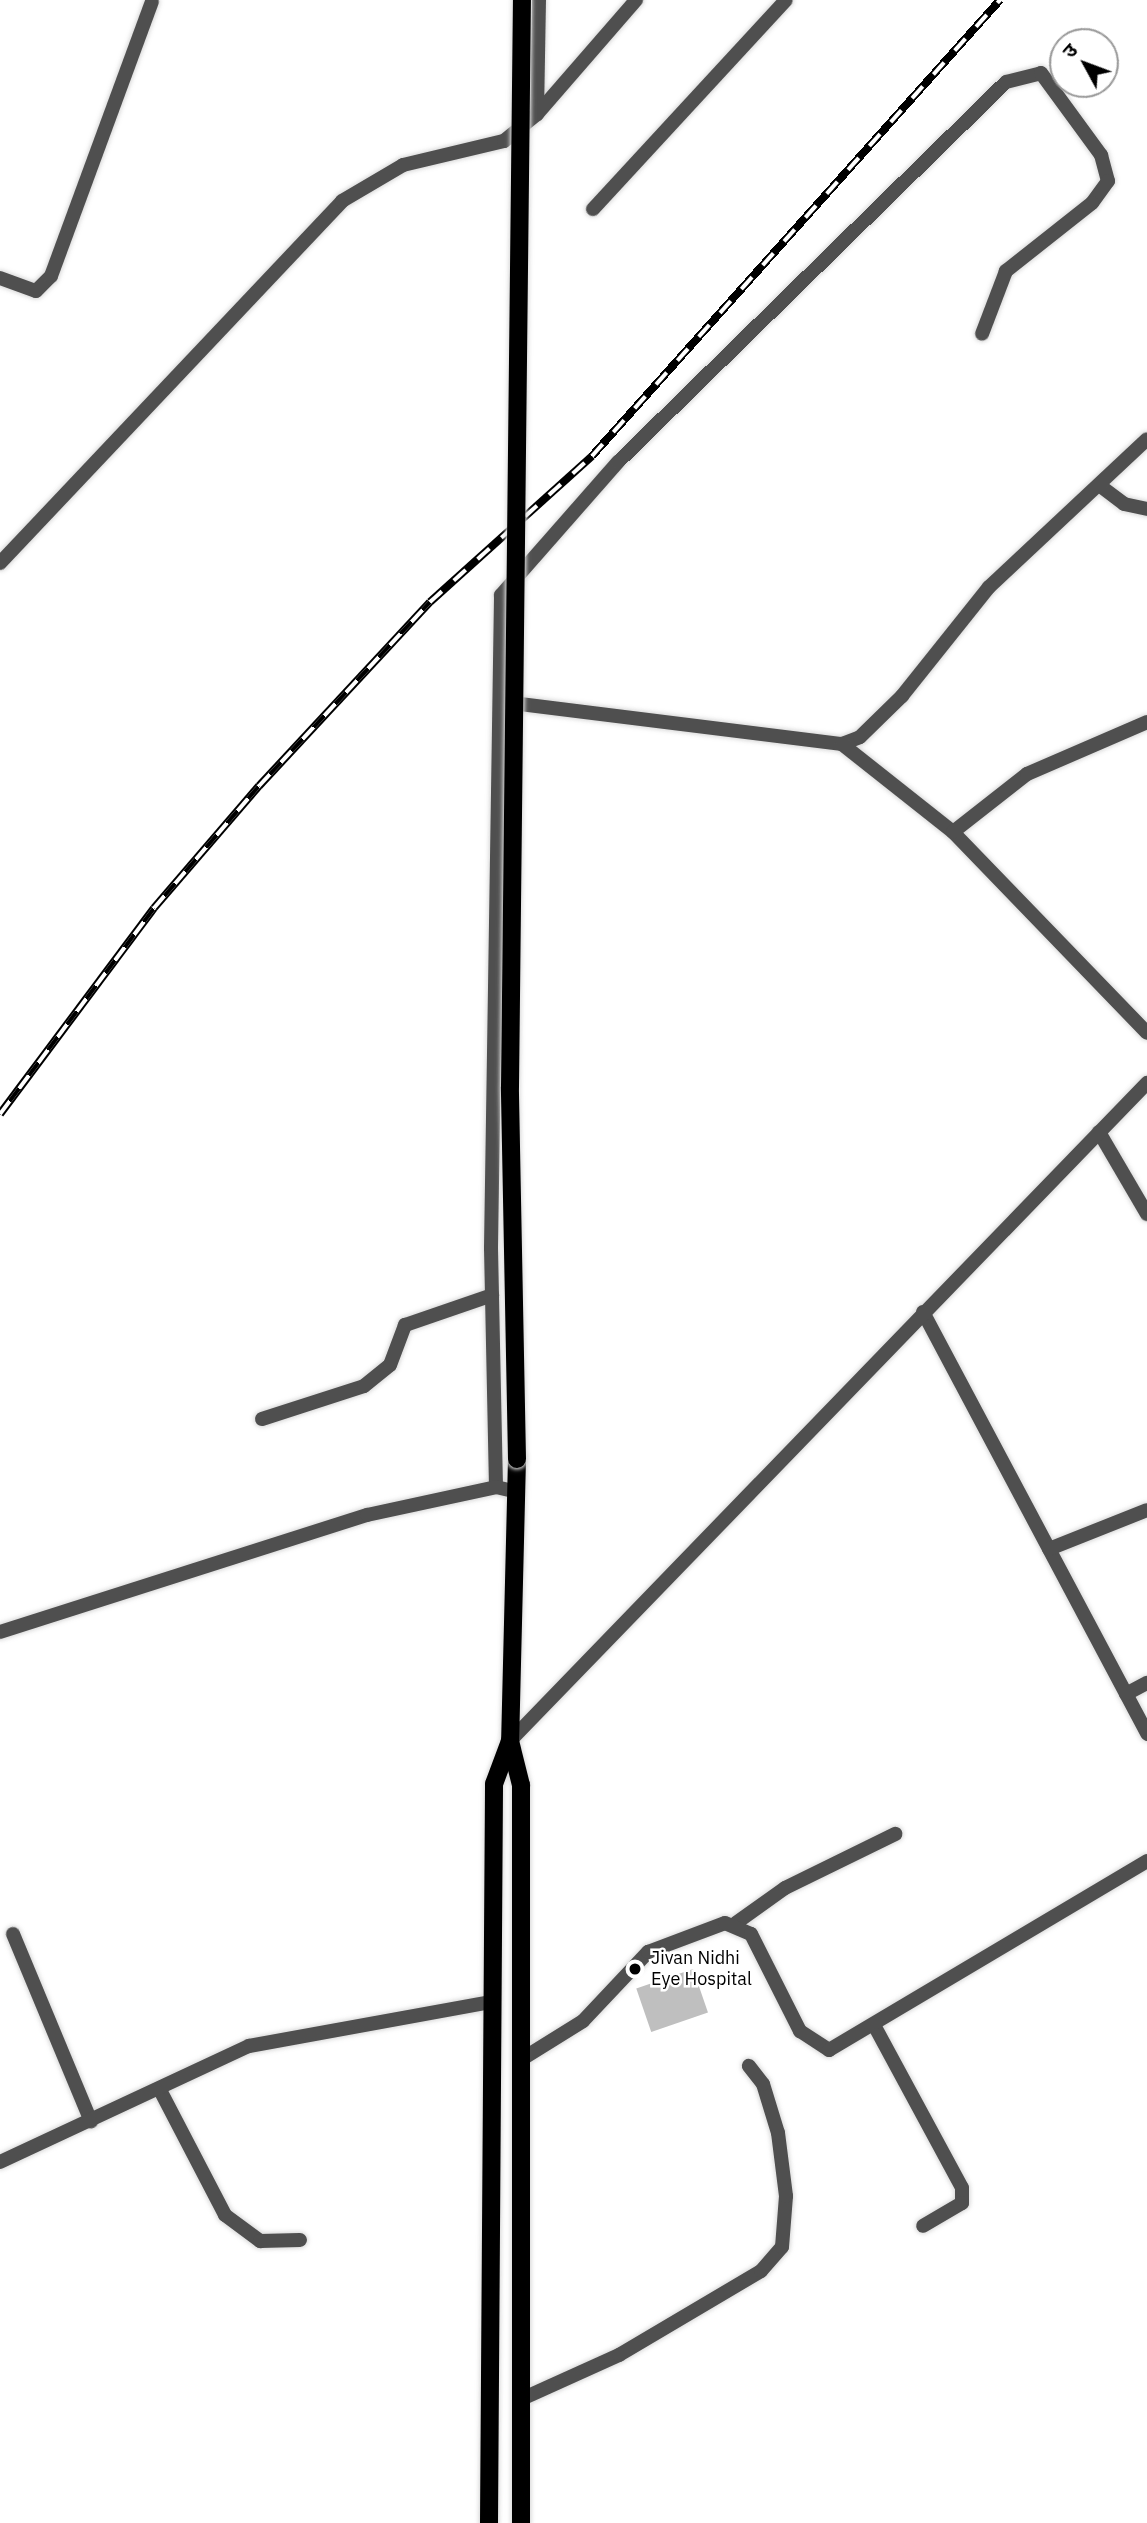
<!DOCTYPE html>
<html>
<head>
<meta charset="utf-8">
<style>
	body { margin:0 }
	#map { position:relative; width:1147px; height:2523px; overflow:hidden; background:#fff; font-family:"IBM Plex Sans","Noto Sans Devanagari",sans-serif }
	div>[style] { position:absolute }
	.building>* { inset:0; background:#bfbfbf; transform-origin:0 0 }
	.roads { filter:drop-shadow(0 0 2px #dbdbdb) drop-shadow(0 0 2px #dbdbdb) }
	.street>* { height:14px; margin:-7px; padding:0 7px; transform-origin:7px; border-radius:7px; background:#4f4f4f }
	.primary>* { height:18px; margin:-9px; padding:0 9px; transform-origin:9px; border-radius:9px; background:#000 }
	.rail>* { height:8px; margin-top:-4px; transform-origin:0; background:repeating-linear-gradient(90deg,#fff 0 16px,#000 0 32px); box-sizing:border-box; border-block:2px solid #000 }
	.bridges { filter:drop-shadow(0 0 2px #dbdbdb) drop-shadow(0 0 2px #dbdbdb) }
	.primary-bridge>* { height:18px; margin:-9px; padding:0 9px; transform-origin:9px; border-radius:9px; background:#000 }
	.dots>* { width:19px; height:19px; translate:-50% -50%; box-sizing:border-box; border:4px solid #fff; border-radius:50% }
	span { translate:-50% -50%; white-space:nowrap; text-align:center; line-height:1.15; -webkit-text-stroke:5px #fff; paint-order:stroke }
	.poi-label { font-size:18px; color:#000 }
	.left { translate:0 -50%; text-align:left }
	.north { position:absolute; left:1049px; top:28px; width:70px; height:70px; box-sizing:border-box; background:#fff; border:2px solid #999; border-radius:50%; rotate:311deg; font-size:19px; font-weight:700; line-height:28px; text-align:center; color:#000 }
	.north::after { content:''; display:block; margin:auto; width:24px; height:32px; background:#000; clip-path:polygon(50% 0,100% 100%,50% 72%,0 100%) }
</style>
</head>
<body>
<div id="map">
	<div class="building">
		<div style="left:693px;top:1969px;width:46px;height:60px;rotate:71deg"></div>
	</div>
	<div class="roads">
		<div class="street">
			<div style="left:537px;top:114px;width:114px;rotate:-89deg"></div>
			<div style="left:593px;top:209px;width:284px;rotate:-47.3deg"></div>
			<div style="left:0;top:278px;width:38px;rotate:20deg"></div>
			<div style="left:36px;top:291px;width:21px;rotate:-45deg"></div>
			<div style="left:51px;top:276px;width:292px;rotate:-69.8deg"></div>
			<div style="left:1099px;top:485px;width:31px;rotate:37deg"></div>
			<div style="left:1124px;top:504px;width:24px;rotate:12deg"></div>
			<div style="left:0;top:563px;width:498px;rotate:-46.6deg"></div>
			<div style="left:342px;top:201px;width:71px;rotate:-30.5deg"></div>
			<div style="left:403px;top:165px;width:104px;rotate:-13.4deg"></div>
			<div style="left:504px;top:141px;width:43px;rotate:-39.3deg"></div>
			<div style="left:537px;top:114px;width:151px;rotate:-49deg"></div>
			<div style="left:504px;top:702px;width:341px;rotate:7.1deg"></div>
			<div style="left:842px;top:744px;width:19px;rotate:-21deg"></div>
			<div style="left:860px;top:737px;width:59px;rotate:-44.3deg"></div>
			<div style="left:902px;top:696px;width:139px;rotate:-51.4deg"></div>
			<div style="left:989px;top:587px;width:216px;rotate:-43.1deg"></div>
			<div style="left:842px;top:744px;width:142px;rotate:38.4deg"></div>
			<div style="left:953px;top:832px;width:279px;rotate:46deg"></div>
			<div style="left:953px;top:832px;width:94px;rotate:-38.1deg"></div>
			<div style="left:1027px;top:774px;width:131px;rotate:-23.4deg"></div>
			<div style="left:1099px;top:1132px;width:95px;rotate:59.7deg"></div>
			<div style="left:923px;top:1312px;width:478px;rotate:62deg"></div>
			<div style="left:262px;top:1419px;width:107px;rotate:-17.9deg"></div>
			<div style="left:364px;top:1386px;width:33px;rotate:-39deg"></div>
			<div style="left:390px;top:1365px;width:43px;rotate:-69.4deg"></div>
			<div style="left:405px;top:1325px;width:92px;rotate:-19deg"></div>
			<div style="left:496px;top:1487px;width:239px;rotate:-91.2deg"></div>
			<div style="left:491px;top:1248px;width:653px;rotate:-89.12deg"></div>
			<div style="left:501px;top:595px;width:177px;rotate:-48.7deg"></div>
			<div style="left:618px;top:462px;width:543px;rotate:-44.4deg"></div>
			<div style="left:1006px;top:82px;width:36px;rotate:-14deg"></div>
			<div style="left:1041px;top:73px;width:102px;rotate:53.8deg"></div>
			<div style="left:1101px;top:155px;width:27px;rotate:75deg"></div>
			<div style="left:1108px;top:181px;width:27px;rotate:126deg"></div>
			<div style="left:1092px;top:203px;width:110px;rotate:141.7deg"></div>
			<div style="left:1006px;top:271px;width:67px;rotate:110.9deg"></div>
			<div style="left:1049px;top:1549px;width:105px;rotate:-21.7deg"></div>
			<div style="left:0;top:1632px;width:385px;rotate:-17.7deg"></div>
			<div style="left:367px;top:1515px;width:132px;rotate:-12.2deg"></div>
			<div style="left:496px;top:1487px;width:22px;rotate:13deg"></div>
			<div style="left:1126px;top:1694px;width:24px;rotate:-28deg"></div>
			<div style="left:510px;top:1741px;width:916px;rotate:-45.93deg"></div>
			<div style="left:736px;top:1923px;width:60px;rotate:-35.5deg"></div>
			<div style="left:785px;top:1888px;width:123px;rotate:-26.1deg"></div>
			<div style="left:13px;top:1934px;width:203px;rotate:67.4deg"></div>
			<div style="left:874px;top:2025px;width:185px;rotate:61.6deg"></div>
			<div style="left:962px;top:2188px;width:15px;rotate:90deg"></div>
			<div style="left:962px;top:2203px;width:45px;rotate:149.5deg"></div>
			<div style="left:522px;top:2059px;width:72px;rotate:-31.9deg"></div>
			<div style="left:583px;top:2021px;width:95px;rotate:-46.7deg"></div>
			<div style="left:648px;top:1952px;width:82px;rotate:-20.6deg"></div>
			<div style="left:725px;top:1923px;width:28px;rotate:23deg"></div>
			<div style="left:751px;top:1934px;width:109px;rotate:63.2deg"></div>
			<div style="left:800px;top:2031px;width:35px;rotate:33deg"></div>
			<div style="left:829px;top:2050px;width:370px;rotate:-30.7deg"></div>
			<div style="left:160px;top:2090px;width:141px;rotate:62.5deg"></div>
			<div style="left:225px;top:2215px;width:44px;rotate:36.6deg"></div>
			<div style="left:260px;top:2241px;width:40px;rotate:-1.4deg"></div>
			<div style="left:0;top:2162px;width:275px;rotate:-25deg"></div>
			<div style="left:249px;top:2046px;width:245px;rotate:-10.3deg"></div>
			<div style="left:526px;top:2397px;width:102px;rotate:-24.3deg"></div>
			<div style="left:619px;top:2355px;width:165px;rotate:-30.6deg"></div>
			<div style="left:761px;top:2271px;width:32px;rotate:-49deg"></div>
			<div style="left:782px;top:2247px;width:51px;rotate:-85.5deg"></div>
			<div style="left:786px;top:2196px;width:64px;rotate:-97.2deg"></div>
			<div style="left:778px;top:2133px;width:51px;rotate:-107deg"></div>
			<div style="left:763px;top:2084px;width:23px;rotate:-128deg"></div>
		</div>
		<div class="primary">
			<div style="left:517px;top:1459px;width:282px;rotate:91.4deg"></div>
			<div style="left:510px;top:1741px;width:45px;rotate:76deg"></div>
			<div style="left:521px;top:1785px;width:738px;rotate:90deg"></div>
			<div style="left:489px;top:2523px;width:739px;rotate:-89.61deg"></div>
			<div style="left:494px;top:1784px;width:46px;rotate:-69.6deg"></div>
		</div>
	</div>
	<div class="rail">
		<div style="left:0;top:1114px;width:257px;rotate:-53.2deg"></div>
		<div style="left:154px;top:908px;width:161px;rotate:-49.3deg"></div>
		<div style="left:259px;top:786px;width:251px;rotate:-47.1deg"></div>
		<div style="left:430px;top:602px;width:218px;rotate:-42deg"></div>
		<div style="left:592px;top:456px;width:612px;rotate:-48.18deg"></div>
	</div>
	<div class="bridges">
		<div class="primary-bridge">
			<div style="left:517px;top:1459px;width:372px;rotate:-91.1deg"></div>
			<div style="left:510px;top:1087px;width:1087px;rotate:-89.37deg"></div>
		</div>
	</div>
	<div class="dots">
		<div style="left:635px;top:1969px;background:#000"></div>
	</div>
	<div class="poi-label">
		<span class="left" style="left:651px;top:1969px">Jivan Nidhi<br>Eye Hospital</span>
	</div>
	<div class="north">उ</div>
</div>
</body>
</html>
